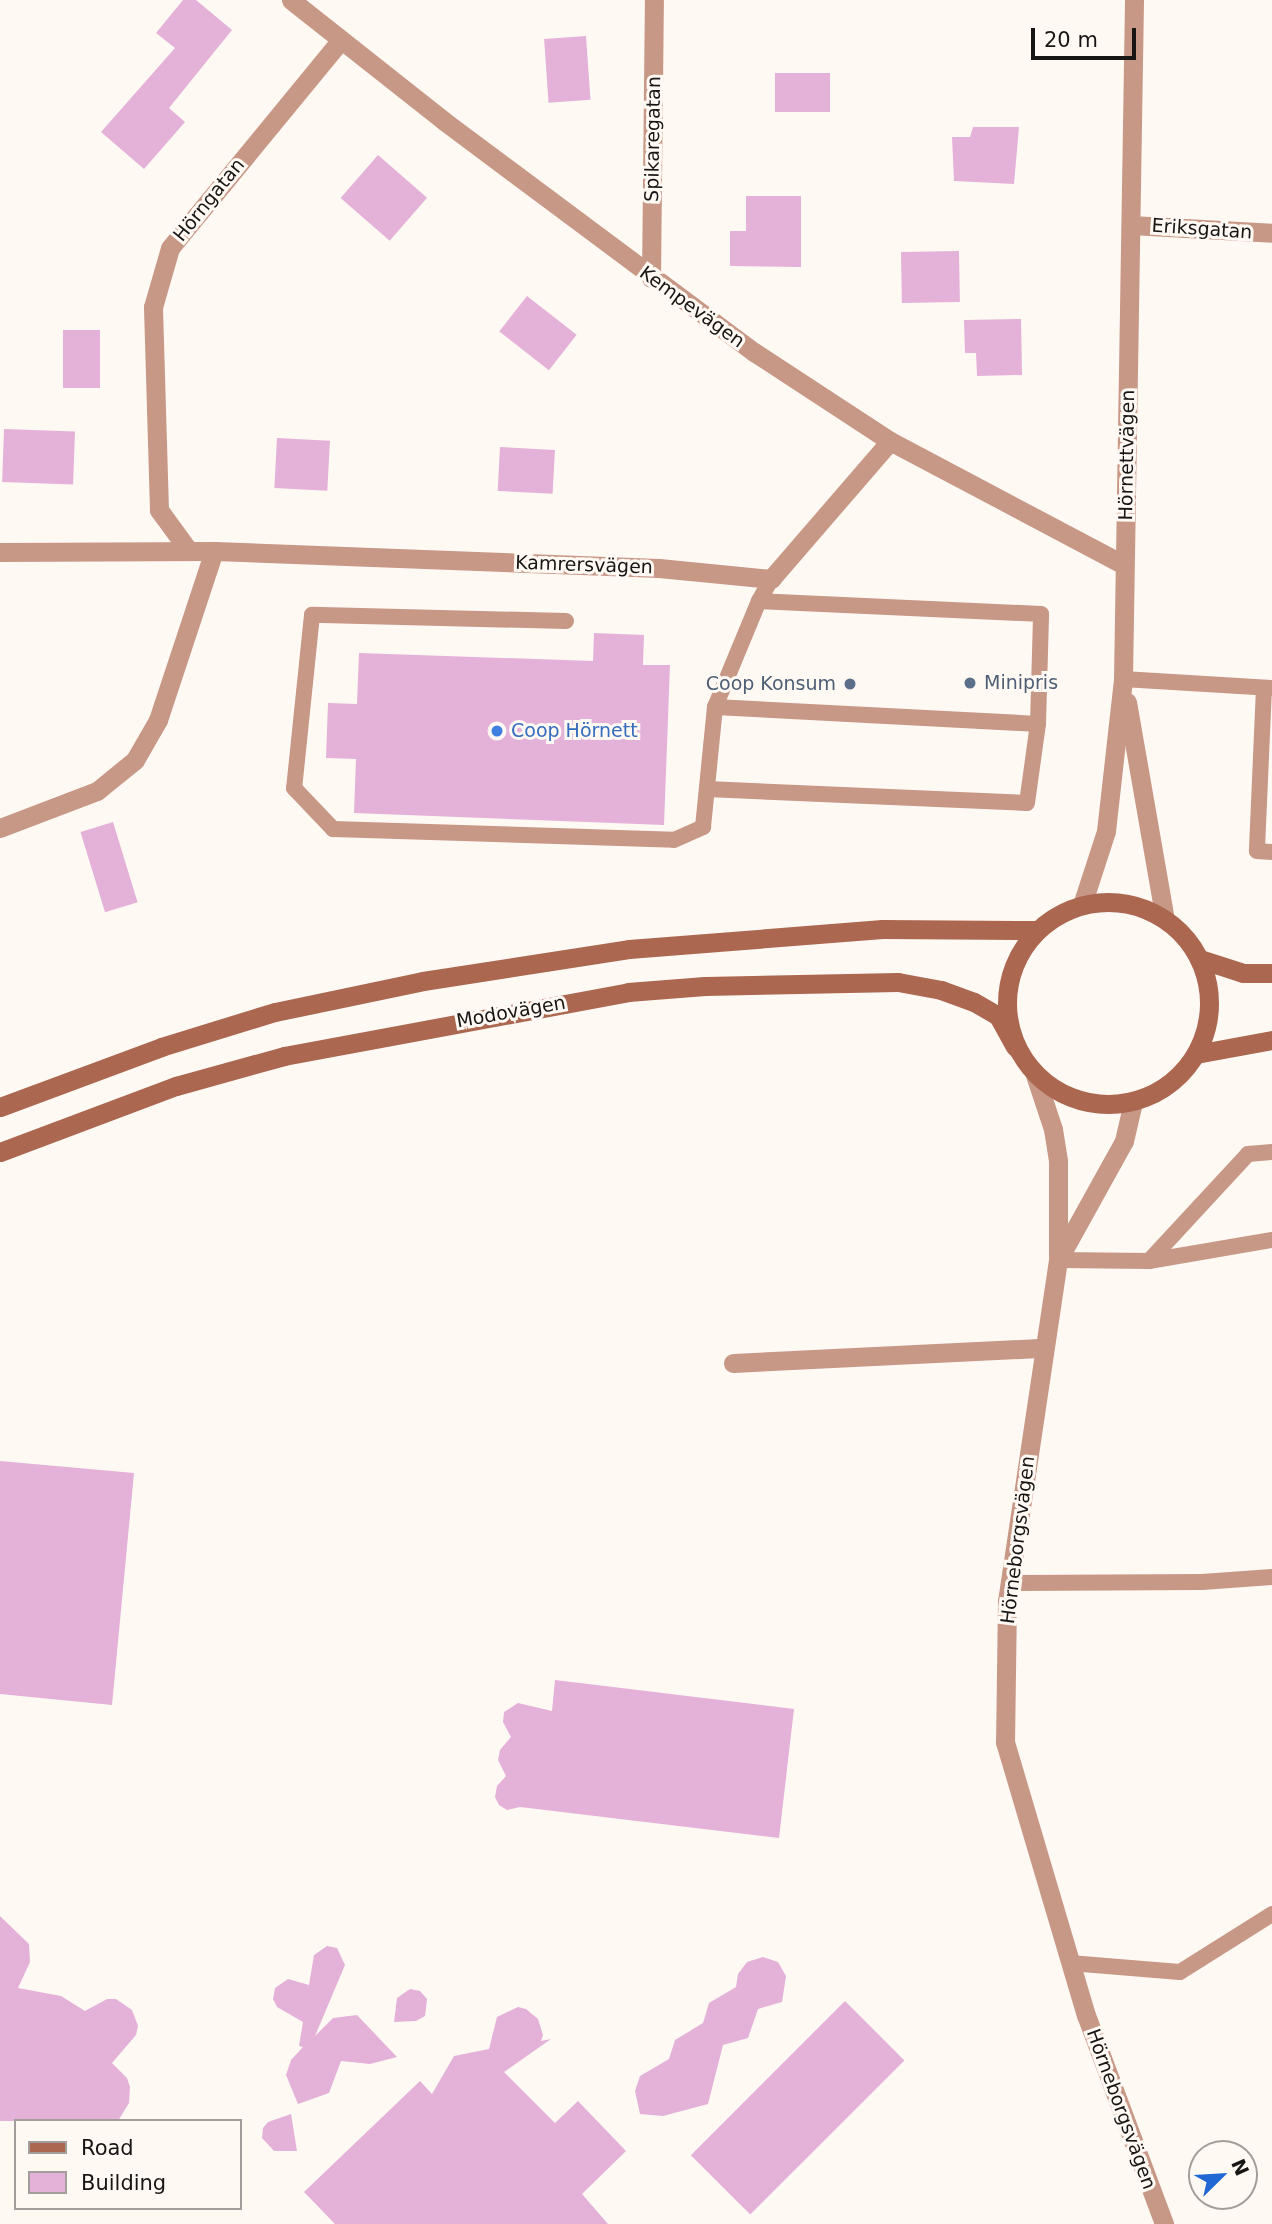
<!DOCTYPE html>
<html>
<head>
<meta charset="utf-8">
<style>
	body { margin:0 }
	#map { position:relative; width:1272px; height:2224px; overflow:hidden; background:#fff9f4; font-family:"DejaVu Sans",sans-serif }
	div>[style] { position:absolute }
	.building>* { inset:0; background:#e4b1d9; transform-origin:0 0 }
	.service>* { height:16px; margin:-8px; padding:0 8px; transform-origin:8px; border-radius:8px; background:#c89887 }
	.minor>* { height:19px; margin:-9.5px; padding:0 9.5px; transform-origin:9.5px; border-radius:9.5px; background:#c89887 }
	.tertiary>* { height:19px; margin:-9.5px; padding:0 9.5px; transform-origin:9.5px; border-radius:9.5px; background:#c89887 }
	.secondary>* { height:19px; margin:-9.5px; padding:0 9.5px; transform-origin:9.5px; border-radius:9.5px; background:#ab6750 }
	.secondary>.ring { margin:-9.5px; padding:0; box-sizing:content-box; background:none; border:19px solid #ab6750; border-radius:50% }
	.dots>* { width:19px; height:19px; translate:-50% -50%; box-sizing:border-box; border:4px solid #fff9f4; border-radius:50% }
	span { translate:-50% -50%; white-space:nowrap; text-align:center; line-height:1.15; -webkit-text-stroke:6px #fff9f4; paint-order:stroke }
	.street-label { font-size:19px; color:#181615 }
	.service-label { font-size:19px; color:#4e5e75 }
	.left { translate:0 -50%; text-align:left }
	.right { translate:-100% -50%; text-align:right }
	.shop-label { font-size:19px; color:#366cbe }
	.legend { position:absolute; left:14px; top:2119px; width:228px; height:91px; box-sizing:border-box; background:#fff9f4; border:2px solid #a39e9b; margin:0; padding:9px 12px; list-style:none; font-size:21px; color:#181615 }
	.legend li { display:flex; align-items:center; gap:14px; height:35px }
	.legend b { width:35px; border:2px solid #a39e9b }
	.north { position:absolute; left:1188px; top:2140px; width:70px; height:70px; box-sizing:border-box; background:#fff9f4; border:2px solid #a39e9b; border-radius:50%; rotate:66deg; font-size:19px; font-weight:700; line-height:28px; text-align:center; color:#181615 }
	.north::after { content:''; display:block; margin:auto; width:24px; height:32px; background:#2168d4; clip-path:polygon(50% 0,100% 100%,50% 72%,0 100%) }
	.scale { position:absolute; left:1031px; top:28px; width:105px; height:32px; box-sizing:border-box; border:4px solid #181615; border-top:0; padding-left:9px; font-size:21px; line-height:24px; white-space:nowrap; color:#181615; -webkit-text-stroke:5px #fff9f4; paint-order:stroke }
</style>
</head>
<body>
<div id="map">
	<div class="building">
		<div style="clip-path:polygon(183px 0,196px 0,232px 30px,169px 108px,185px 122px,144px 169px,101px 132px,175px 48px,156px 33px)"></div>
		<div style="left:586px;top:36px;width:64px;height:42px;rotate:86deg"></div>
		<div style="left:775px;top:73px;width:55px;height:39px"></div>
		<div style="clip-path:polygon(973px 127px,1019px 127px,1014px 184px,954px 181px,952px 137px,970px 137px)"></div>
		<div style="left:378px;top:155px;width:65px;height:57px;rotate:41deg"></div>
		<div style="clip-path:polygon(746px 196px,801px 196px,801px 267px,730px 266px,730px 231px,746px 231px)"></div>
		<div style="left:959px;top:251px;width:51px;height:58px;rotate:89deg"></div>
		<div style="left:527px;top:296px;width:63px;height:45px;rotate:38deg"></div>
		<div style="clip-path:polygon(1021px 319px,1022px 375px,977px 376px,976px 353px,965px 353px,964px 320px)"></div>
		<div style="left:63px;top:330px;width:37px;height:58px"></div>
		<div style="left:4px;top:429px;width:71px;height:53px;rotate:2deg"></div>
		<div style="left:277px;top:438px;width:53px;height:50px;rotate:3deg"></div>
		<div style="left:500px;top:447px;width:55px;height:44px;rotate:3deg"></div>
		<div style="clip-path:polygon(594px 633px,644px 635px,643px 665px,670px 665px,664px 825px,354px 813px,356px 759px,326px 758px,328px 703px,357px 704px,359px 653px,593px 661px)"></div>
		<div style="left:113px;top:822px;width:84px;height:34px;rotate:73deg"></div>
		<div style="clip-path:polygon(0 1461px,134px 1473px,112px 1705px,0 1694px)"></div>
		<div style="clip-path:polygon(555px 1680px,794px 1709px,779px 1838px,520px 1807px,507px 1810px,499px 1805px,495px 1797px,497px 1786px,506px 1776px,498px 1760px,500px 1750px,511px 1737px,503px 1722px,504px 1712px,518px 1703px,552px 1711px)"></div>
		<div style="clip-path:polygon(0 1916px,29px 1944px,30px 1962px,18px 1988px,61px 1996px,85px 2011px,107px 1999px,116px 1999px,132px 2010px,138px 2026px,136px 2035px,112px 2063px,127px 2078px,130px 2087px,129px 2103px,118px 2121px,0 2121px)"></div>
		<div style="clip-path:polygon(327px 1946px,337px 1948px,345px 1965px,315px 2036px,333px 2018px,357px 2015px,397px 2057px,370px 2064px,341px 2061px,329px 2093px,298px 2104px,286px 2075px,291px 2060px,303px 2047px,299px 2046px,303px 2022px,277px 2007px,273px 1999px,275px 1988px,288px 1979px,309px 1985px,314px 1955px)"></div>
		<div style="clip-path:polygon(763px 1957px,778px 1962px,786px 1976px,782px 2002px,758px 2009px,748px 2038px,723px 2045px,708px 2104px,663px 2116px,640px 2114px,635px 2091px,640px 2076px,669px 2059px,675px 2040px,703px 2023px,709px 2003px,736px 1987px,738px 1974px,747px 1962px)"></div>
		<div style="clip-path:polygon(410px 1989px,420px 1991px,427px 1999px,425px 2016px,416px 2021px,394px 2022px,397px 1998px)"></div>
		<div style="left:845px;top:2001px;width:84px;height:218px;rotate:45deg"></div>
		<div style="clip-path:polygon(518px 2007px,526px 2009px,538px 2019px,543px 2035px,541px 2041px,551px 2039px,504px 2072px,555px 2123px,578px 2101px,626px 2151px,582px 2194px,608px 2224px,335px 2224px,304px 2192px,420px 2081px,432px 2094px,454px 2056px,489px 2049px,497px 2017px)"></div>
		<div style="clip-path:polygon(291px 2114px,297px 2151px,274px 2151px,262px 2138px,263px 2128px,268px 2122px)"></div>
	</div>
	<div class="service">
		<div style="left:566px;top:621px;width:254px;rotate:-178.6deg"></div>
		<div style="left:312px;top:615px;width:174px;rotate:95.9deg"></div>
		<div style="left:294px;top:788px;width:57px;rotate:46.4deg"></div>
		<div style="left:333px;top:829px;width:341px;rotate:1.8deg"></div>
		<div style="left:674px;top:840px;width:32px;rotate:-24deg"></div>
		<div style="left:703px;top:827px;width:121px;rotate:-84.3deg"></div>
		<div style="left:715px;top:707px;width:115px;rotate:-67.5deg"></div>
		<div style="left:1123px;top:679px;width:149px;rotate:3.5deg"></div>
		<div style="left:1264px;top:688px;width:163px;rotate:92.5deg"></div>
		<div style="left:1257px;top:851px;width:15px;rotate:4deg"></div>
		<div style="left:715px;top:707px;width:323px;rotate:3deg"></div>
		<div style="left:1038px;top:724px;width:110px;rotate:-88.4deg"></div>
		<div style="left:1041px;top:614px;width:282px;rotate:-177.4deg"></div>
		<div style="left:759px;top:601px;width:25px;rotate:-61deg"></div>
		<div style="left:707px;top:789px;width:320px;rotate:2.5deg"></div>
		<div style="left:1027px;top:803px;width:80px;rotate:-82.1deg"></div>
		<div style="left:1058px;top:1260px;width:91px;rotate:0.6deg"></div>
		<div style="left:1149px;top:1261px;width:125px;rotate:-9.7deg"></div>
		<div style="left:1149px;top:1261px;width:146px;rotate:-47.2deg"></div>
		<div style="left:1248px;top:1154px;width:24px;rotate:-5deg"></div>
		<div style="left:1010px;top:1583px;width:192px;rotate:-0.3deg"></div>
		<div style="left:1202px;top:1582px;width:70px;rotate:-4.1deg"></div>
		<div style="left:1070px;top:1963px;width:110px;rotate:4.7deg"></div>
		<div style="left:1180px;top:1972px;width:109px;rotate:-32.2deg"></div>
	</div>
	<div class="minor">
		<div style="left:291px;top:0;width:195px;rotate:38.3deg"></div>
		<div style="left:444px;top:121px;width:387px;rotate:36.7deg"></div>
		<div style="left:754px;top:352px;width:163px;rotate:33.2deg"></div>
		<div style="left:890px;top:441px;width:265px;rotate:27.9deg"></div>
		<div style="left:1131px;top:225px;width:141px;rotate:3.2deg"></div>
		<div style="left:651px;top:278px;width:278px;rotate:-89.4deg"></div>
		<div style="left:189px;top:551px;width:51px;rotate:-126.2deg"></div>
		<div style="left:159px;top:510px;width:203px;rotate:-91.7deg"></div>
		<div style="left:153px;top:307px;width:61px;rotate:-73.9deg"></div>
		<div style="left:170px;top:248px;width:269px;rotate:-50.6deg"></div>
		<div style="left:0;top:552px;width:214px;rotate:-0.3deg"></div>
		<div style="left:214px;top:551px;width:445px;rotate:2.2deg"></div>
		<div style="left:659px;top:568px;width:113px;rotate:5.6deg"></div>
		<div style="left:771px;top:579px;width:182px;rotate:-49.2deg"></div>
		<div style="left:0;top:828px;width:104px;rotate:-20.9deg"></div>
		<div style="left:97px;top:791px;width:49px;rotate:-39.2deg"></div>
		<div style="left:135px;top:760px;width:46px;rotate:-60.1deg"></div>
		<div style="left:158px;top:720px;width:178px;rotate:-71.7deg"></div>
		<div style="left:1035px;top:1075px;width:57px;rotate:71.6deg"></div>
		<div style="left:1053px;top:1129px;width:33px;rotate:81deg"></div>
		<div style="left:1058px;top:1162px;width:97px;rotate:90deg"></div>
		<div style="left:1133px;top:1102px;width:40px;rotate:103deg"></div>
		<div style="left:1124px;top:1141px;width:136px;rotate:119deg"></div>
		<div style="left:1058px;top:1260px;width:345px;rotate:98.5deg"></div>
		<div style="left:1007px;top:1601px;width:141px;rotate:90.8deg"></div>
		<div style="left:1005px;top:1742px;width:285px;rotate:73.5deg"></div>
		<div style="left:1086px;top:2015px;width:223px;rotate:69.5deg"></div>
		<div style="left:733px;top:1363px;width:311px;rotate:-2.8deg"></div>
	</div>
	<div class="tertiary">
		<div style="left:1127px;top:702px;width:215px;rotate:80.1deg"></div>
		<div style="left:1082px;top:905px;width:78px;rotate:-72deg"></div>
		<div style="left:1106px;top:831px;width:153px;rotate:-83.6deg"></div>
		<div style="left:1123px;top:679px;width:679px;rotate:-89.07deg"></div>
	</div>
	<div class="secondary">
		<div class="ring" style="left:1007px;top:902px;width:183px;height:183px"></div>
		<div style="left:1200px;top:959px;width:45px;rotate:18deg"></div>
		<div style="left:1243px;top:973px;width:29px"></div>
		<div style="left:1196px;top:1054px;width:77px;rotate:-10.4deg"></div>
		<div style="left:0;top:1107px;width:172px;rotate:-20.4deg"></div>
		<div style="left:161px;top:1047px;width:119px;rotate:-17.1deg"></div>
		<div style="left:275px;top:1012px;width:151px;rotate:-11.8deg"></div>
		<div style="left:423px;top:981px;width:208px;rotate:-8.8deg"></div>
		<div style="left:629px;top:949px;width:254px;rotate:-4.5deg"></div>
		<div style="left:882px;top:929px;width:155px;rotate:0.4deg"></div>
		<div style="left:0;top:1152px;width:188px;rotate:-20.6deg"></div>
		<div style="left:176px;top:1086px;width:112px;rotate:-15.5deg"></div>
		<div style="left:284px;top:1056px;width:350px;rotate:-10.5deg"></div>
		<div style="left:628px;top:992px;width:77px;rotate:-4.5deg"></div>
		<div style="left:705px;top:986px;width:193px;rotate:-1.2deg"></div>
		<div style="left:898px;top:982px;width:44px;rotate:10.5deg"></div>
		<div style="left:941px;top:990px;width:35px;rotate:20deg"></div>
		<div style="left:974px;top:1002px;width:28px;rotate:30deg"></div>
		<div style="left:998px;top:1016px;width:35px;rotate:61deg"></div>
	</div>
	<div class="dots">
		<div style="left:970px;top:683px;background:#5c6f8a"></div>
		<div style="left:850px;top:684px;background:#5c6f8a"></div>
		<div style="left:497px;top:731px;background:#3f7fe0"></div>
	</div>
	<div class="street-label">
		<span style="left:653px;top:139px;rotate:-89deg">Spikaregatan</span>
		<span style="left:209px;top:200px;rotate:-51deg">Hörngatan</span>
		<span style="left:1202px;top:229px;rotate:4deg">Eriksgatan</span>
		<span style="left:692px;top:307px;rotate:36deg">Kempevägen</span>
		<span style="left:1127px;top:455px;rotate:-89deg">Hörnettvägen</span>
		<span style="left:584px;top:565px;rotate:2deg">Kamrersvägen</span>
		<span style="left:511px;top:1012px;rotate:-10deg">Modovägen</span>
		<span style="left:1018px;top:1540px;rotate:-83deg">Hörneborgsvägen</span>
		<span style="left:1121px;top:2109px;rotate:70deg">Hörneborgsvägen</span>
	</div>
	<div class="service-label">
		<span class="left" style="left:984px;top:683px">Minipris</span>
		<span class="right" style="left:836px;top:684px">Coop Konsum</span>
	</div>
	<div class="shop-label">
		<span class="left" style="left:511px;top:731px">Coop Hörnett</span>
	</div>
	<ul class="legend">
	<li><b style="height:9px;background:#ab6750"></b>Road</li>
	<li><b style="height:19px;background:#e4b1d9"></b>Building</li>
	</ul>
	<div class="north">N</div>
	<div class="scale">20 m</div>
</div>
</body>
</html>
